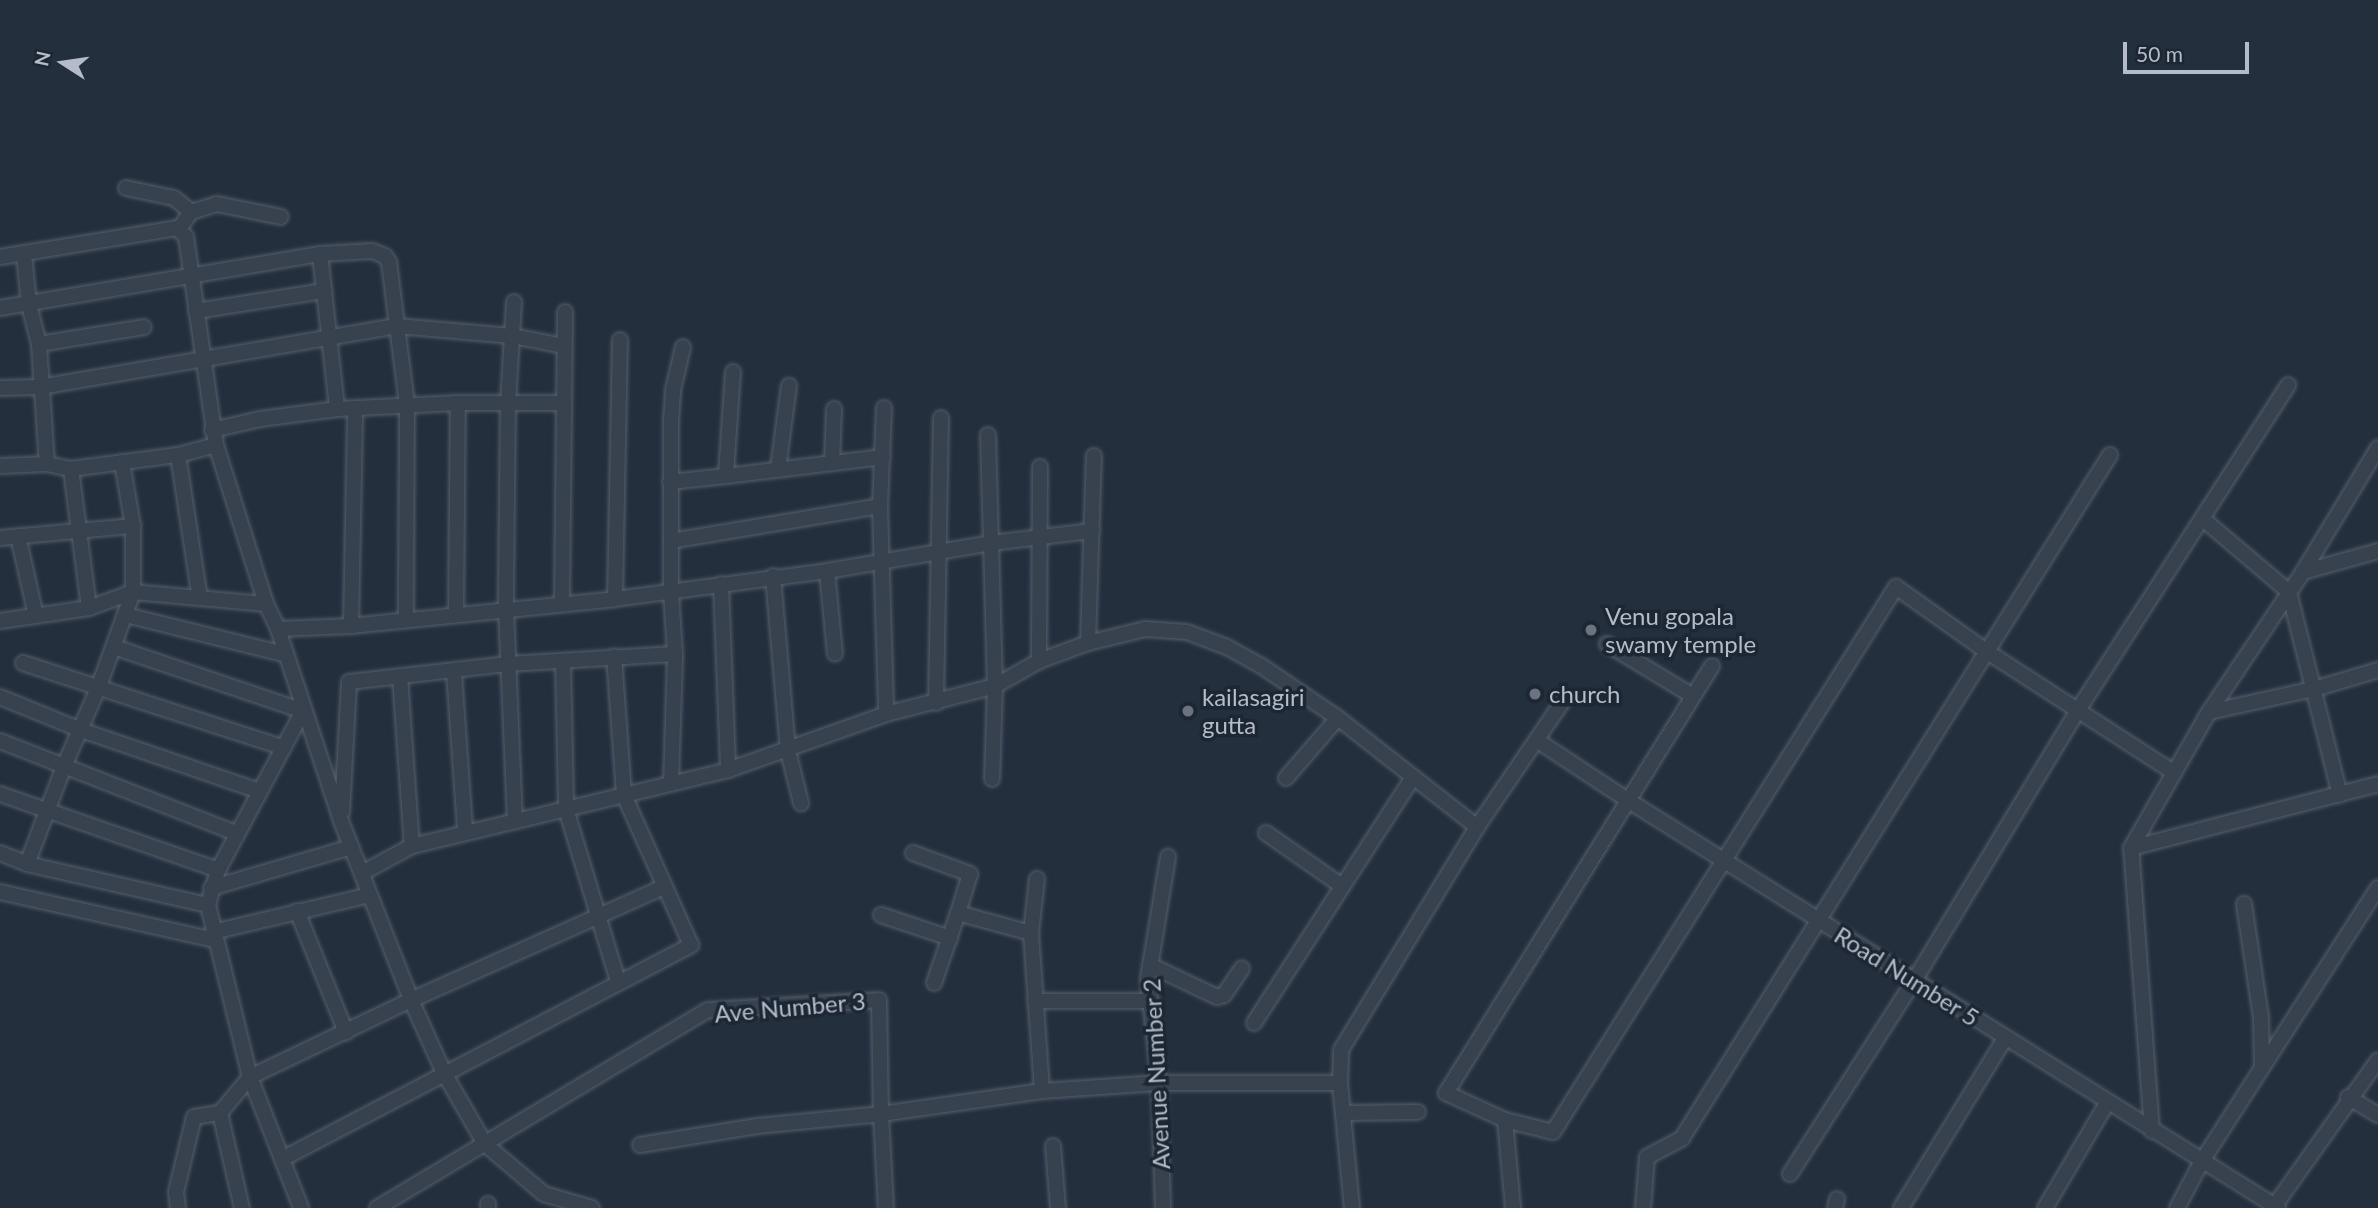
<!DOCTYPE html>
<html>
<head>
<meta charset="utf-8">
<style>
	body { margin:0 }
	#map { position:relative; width:2378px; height:1208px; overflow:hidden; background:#242f3e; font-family:Lato,sans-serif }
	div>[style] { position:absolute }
	.roads { filter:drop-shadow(0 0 2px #565f6c) drop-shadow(0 0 2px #565f6c) }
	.street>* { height:14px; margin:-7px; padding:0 7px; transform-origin:7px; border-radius:7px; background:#38414e }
	.dots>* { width:19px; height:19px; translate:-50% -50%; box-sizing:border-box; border:4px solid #1d2633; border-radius:50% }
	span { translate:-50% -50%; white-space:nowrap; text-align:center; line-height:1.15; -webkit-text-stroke:7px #1d2633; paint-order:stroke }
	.poi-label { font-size:24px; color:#b4bcc9 }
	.left { translate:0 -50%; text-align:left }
	.street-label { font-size:24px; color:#b4bcc9 }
	.north { position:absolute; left:28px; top:28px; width:70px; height:70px; -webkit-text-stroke:5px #1d2633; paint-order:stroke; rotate:282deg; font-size:19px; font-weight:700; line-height:28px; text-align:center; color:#b4bcc9 }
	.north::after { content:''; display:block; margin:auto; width:24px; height:32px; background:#b4bcc9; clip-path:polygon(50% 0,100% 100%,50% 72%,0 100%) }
	.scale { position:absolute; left:2123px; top:42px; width:126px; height:32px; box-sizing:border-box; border:4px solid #b4bcc9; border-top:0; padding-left:9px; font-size:21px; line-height:24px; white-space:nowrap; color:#b4bcc9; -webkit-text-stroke:5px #1d2633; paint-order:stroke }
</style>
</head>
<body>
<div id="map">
	<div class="roads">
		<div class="street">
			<div style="left:126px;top:188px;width:49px;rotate:11.8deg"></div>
			<div style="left:174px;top:198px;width:22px;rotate:39deg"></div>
			<div style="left:179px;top:229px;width:21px;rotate:-55deg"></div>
			<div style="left:191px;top:212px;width:27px;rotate:-17deg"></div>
			<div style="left:217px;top:204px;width:65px;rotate:11.5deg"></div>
			<div style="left:24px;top:254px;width:51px;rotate:84.4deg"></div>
			<div style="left:29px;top:305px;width:40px;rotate:75.6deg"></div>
			<div style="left:39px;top:344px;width:120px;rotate:86.2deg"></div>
			<div style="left:320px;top:254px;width:52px;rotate:-3.3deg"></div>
			<div style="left:372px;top:251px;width:14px;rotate:21deg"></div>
			<div style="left:385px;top:256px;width:7px;rotate:56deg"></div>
			<div style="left:389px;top:262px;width:144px;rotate:82.8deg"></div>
			<div style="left:407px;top:405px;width:215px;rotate:90.3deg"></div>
			<div style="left:0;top:257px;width:179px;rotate:-9.3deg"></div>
			<div style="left:177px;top:228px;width:13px;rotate:45deg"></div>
			<div style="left:186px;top:237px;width:210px;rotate:81.8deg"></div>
			<div style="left:216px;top:445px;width:167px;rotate:72.5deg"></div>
			<div style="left:266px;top:604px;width:28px;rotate:64deg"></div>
			<div style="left:278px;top:629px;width:202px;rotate:71.8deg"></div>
			<div style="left:341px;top:821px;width:192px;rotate:68.6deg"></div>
			<div style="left:411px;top:1000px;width:80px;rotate:65.7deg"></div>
			<div style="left:444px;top:1073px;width:82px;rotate:60deg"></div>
			<div style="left:485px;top:1144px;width:77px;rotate:40.3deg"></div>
			<div style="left:544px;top:1194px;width:50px;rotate:16.3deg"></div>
			<div style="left:514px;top:302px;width:100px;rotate:93.4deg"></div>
			<div style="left:508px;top:402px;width:206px;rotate:90.6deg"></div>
			<div style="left:506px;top:608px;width:212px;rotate:87.6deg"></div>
			<div style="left:0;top:308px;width:325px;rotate:-9.6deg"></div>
			<div style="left:320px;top:254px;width:156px;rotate:83.7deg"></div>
			<div style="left:196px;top:311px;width:130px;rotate:-8.9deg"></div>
			<div style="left:39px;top:344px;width:106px;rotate:-9.2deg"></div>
			<div style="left:733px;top:372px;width:104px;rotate:93.9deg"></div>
			<div style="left:726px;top:476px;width:158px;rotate:-6.9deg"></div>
			<div style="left:0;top:388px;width:40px;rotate:-1.4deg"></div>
			<div style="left:40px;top:387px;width:362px;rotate:-9.7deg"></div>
			<div style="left:397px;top:326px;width:115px;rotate:5deg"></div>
			<div style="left:512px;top:336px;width:53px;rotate:10.9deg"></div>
			<div style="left:884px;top:408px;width:98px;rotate:92.3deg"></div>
			<div style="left:880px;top:506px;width:208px;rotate:88.3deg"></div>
			<div style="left:212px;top:430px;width:49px;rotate:-12.9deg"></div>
			<div style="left:260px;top:419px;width:78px;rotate:-7.4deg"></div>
			<div style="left:337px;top:409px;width:121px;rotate:-2.8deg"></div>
			<div style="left:458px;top:403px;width:106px"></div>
			<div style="left:988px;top:435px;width:251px;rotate:88.4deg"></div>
			<div style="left:995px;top:686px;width:93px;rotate:91.8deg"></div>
			<div style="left:178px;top:455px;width:145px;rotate:81.3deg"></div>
			<div style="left:832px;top:463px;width:54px;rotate:-87.9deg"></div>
			<div style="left:0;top:466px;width:47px;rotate:-2.4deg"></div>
			<div style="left:47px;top:464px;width:25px;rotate:12deg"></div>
			<div style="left:71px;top:469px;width:108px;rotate:-7.5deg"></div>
			<div style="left:178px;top:455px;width:39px;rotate:-15deg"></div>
			<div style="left:71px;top:469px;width:140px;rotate:82.6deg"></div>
			<div style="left:778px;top:469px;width:84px;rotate:-82.5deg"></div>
			<div style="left:670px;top:482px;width:56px;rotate:-6.1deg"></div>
			<div style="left:2203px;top:519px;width:113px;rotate:40.3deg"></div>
			<div style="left:2289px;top:592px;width:209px;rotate:75.9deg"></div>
			<div style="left:18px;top:536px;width:82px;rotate:77.3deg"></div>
			<div style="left:0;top:538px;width:134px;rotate:-5.2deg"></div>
			<div style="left:671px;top:541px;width:212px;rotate:-9.5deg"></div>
			<div style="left:827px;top:571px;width:83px;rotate:84.5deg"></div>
			<div style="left:2303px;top:572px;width:78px;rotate:-15.6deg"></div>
			<div style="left:773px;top:576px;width:176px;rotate:85.1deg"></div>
			<div style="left:788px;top:751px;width:54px;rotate:76deg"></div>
			<div style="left:721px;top:584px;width:186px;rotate:87.8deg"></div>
			<div style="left:615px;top:599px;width:259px;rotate:-88.9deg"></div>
			<div style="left:562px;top:603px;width:291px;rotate:-89.4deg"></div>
			<div style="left:456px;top:614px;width:211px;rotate:-89.5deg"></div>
			<div style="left:126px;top:615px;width:163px;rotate:13.9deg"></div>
			<div style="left:0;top:621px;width:90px;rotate:-8.3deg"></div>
			<div style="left:89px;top:608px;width:47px;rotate:-20deg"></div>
			<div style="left:133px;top:592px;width:134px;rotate:5.2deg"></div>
			<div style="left:351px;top:626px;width:217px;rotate:-88.9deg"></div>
			<div style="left:278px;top:629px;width:73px;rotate:-2.4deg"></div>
			<div style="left:351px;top:626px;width:265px;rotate:-5.8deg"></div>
			<div style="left:615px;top:599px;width:214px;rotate:-7.5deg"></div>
			<div style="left:827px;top:571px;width:166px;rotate:-9.7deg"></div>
			<div style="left:991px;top:543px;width:102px;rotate:-6.8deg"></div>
			<div style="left:1088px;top:643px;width:187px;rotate:-88.2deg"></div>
			<div style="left:1607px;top:644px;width:100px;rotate:31.2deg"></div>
			<div style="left:114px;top:647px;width:200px;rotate:18.7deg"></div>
			<div style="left:303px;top:711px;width:180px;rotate:118.1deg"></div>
			<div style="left:218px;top:870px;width:36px;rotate:106deg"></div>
			<div style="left:208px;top:905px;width:177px;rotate:76.3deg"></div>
			<div style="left:250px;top:1077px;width:141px;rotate:68.7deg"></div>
			<div style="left:563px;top:661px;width:148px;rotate:88.8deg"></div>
			<div style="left:566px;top:809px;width:180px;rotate:73.2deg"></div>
			<div style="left:1039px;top:661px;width:194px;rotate:-89.7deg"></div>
			<div style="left:23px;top:663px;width:274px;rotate:18deg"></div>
			<div style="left:454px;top:672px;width:159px;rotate:86deg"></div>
			<div style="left:400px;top:676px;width:170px;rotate:86deg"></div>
			<div style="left:0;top:697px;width:87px;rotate:22.2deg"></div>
			<div style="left:81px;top:730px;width:188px;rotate:18.9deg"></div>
			<div style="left:936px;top:703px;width:285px;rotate:-89deg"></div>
			<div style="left:2209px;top:712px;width:107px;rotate:-12.4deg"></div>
			<div style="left:2314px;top:689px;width:67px;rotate:-16.5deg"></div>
			<div style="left:0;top:741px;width:253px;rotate:21.3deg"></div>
			<div style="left:1538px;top:741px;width:109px;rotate:33.4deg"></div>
			<div style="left:1629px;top:801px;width:766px;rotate:32.09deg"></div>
			<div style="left:1286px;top:778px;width:79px;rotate:-49.1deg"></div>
			<div style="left:671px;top:784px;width:130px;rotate:-88.2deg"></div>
			<div style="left:675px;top:654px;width:62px;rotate:-93.7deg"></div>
			<div style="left:671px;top:592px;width:171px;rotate:-90deg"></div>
			<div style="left:671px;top:421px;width:31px;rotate:-86deg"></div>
			<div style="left:673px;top:390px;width:44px;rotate:-76.9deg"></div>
			<div style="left:0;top:794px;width:231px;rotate:19.2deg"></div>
			<div style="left:342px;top:812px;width:130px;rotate:-86.9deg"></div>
			<div style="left:349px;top:682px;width:160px;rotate:-6.5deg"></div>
			<div style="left:508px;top:664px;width:167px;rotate:-3.4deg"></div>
			<div style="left:1266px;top:833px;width:93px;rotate:34.9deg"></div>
			<div style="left:2131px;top:848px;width:255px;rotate:-14.5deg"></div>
			<div style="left:0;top:853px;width:29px;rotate:22deg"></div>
			<div style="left:27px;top:864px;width:186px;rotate:12.8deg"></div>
			<div style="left:913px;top:853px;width:61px;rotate:20.2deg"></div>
			<div style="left:970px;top:874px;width:41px;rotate:107.1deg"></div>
			<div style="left:27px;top:864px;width:107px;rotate:-69.2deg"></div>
			<div style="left:65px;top:764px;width:85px;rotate:-66.4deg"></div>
			<div style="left:99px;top:686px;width:100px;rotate:-70.1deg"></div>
			<div style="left:133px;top:592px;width:66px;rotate:-90deg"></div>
			<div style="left:133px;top:526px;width:65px;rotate:-99.8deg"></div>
			<div style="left:362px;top:873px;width:57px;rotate:-28.4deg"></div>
			<div style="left:412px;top:846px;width:325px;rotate:-13.5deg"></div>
			<div style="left:728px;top:770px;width:168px;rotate:-19.5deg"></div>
			<div style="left:886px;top:714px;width:113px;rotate:-14.4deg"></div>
			<div style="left:995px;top:686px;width:51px;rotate:-29.6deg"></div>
			<div style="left:1039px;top:661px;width:52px;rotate:-20.2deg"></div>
			<div style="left:1088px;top:643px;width:59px;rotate:-13.8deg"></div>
			<div style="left:1145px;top:629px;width:42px;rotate:4.1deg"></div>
			<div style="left:1187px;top:632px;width:43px;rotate:20.6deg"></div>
			<div style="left:1227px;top:647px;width:38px;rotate:29deg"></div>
			<div style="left:1260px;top:665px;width:94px;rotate:34.2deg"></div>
			<div style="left:1338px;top:718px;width:177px;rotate:38.1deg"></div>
			<div style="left:1037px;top:879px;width:54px;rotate:96.3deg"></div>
			<div style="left:1031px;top:933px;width:158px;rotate:86deg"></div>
			<div style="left:211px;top:888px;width:146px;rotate:-16.3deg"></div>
			<div style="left:0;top:892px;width:220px;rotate:12.6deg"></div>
			<div style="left:2244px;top:904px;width:115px;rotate:81.5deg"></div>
			<div style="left:2261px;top:1018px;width:49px;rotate:88.8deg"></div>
			<div style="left:297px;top:911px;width:131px;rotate:68deg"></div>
			<div style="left:881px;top:915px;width:73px;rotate:18.4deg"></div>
			<div style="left:213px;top:932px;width:161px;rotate:-13.3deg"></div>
			<div style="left:1150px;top:965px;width:74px;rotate:25.5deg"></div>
			<div style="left:1217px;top:997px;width:7px;rotate:-16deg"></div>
			<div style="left:1224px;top:995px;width:32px;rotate:-56deg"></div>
			<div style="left:934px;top:983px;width:74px;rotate:-71.1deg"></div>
			<div style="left:958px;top:913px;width:76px;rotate:15.3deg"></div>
			<div style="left:1035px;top:1001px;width:115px"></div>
			<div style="left:1254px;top:1023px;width:293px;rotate:-57.1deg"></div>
			<div style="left:2348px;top:1097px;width:35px;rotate:31deg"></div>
			<div style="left:220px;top:1113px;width:98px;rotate:77deg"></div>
			<div style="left:1343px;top:1113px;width:75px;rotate:-0.8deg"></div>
			<div style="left:1505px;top:1120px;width:49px;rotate:14deg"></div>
			<div style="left:1553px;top:1132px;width:644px;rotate:-57.82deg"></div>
			<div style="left:1896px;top:587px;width:110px;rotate:35.4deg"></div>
			<div style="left:1986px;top:651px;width:223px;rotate:32.9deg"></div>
			<div style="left:2152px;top:1131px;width:284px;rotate:-94.2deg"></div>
			<div style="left:2131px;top:848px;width:157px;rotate:-60.2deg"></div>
			<div style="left:2209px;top:712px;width:169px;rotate:-56.1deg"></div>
			<div style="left:2303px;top:572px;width:145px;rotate:-58.8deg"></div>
			<div style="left:640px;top:1145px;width:119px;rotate:-9.2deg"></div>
			<div style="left:757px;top:1126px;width:125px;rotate:-5.5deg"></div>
			<div style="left:881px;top:1114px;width:163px;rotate:-8.1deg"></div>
			<div style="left:1042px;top:1091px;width:117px;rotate:-3.9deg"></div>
			<div style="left:1159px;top:1083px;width:181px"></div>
			<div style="left:1053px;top:1146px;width:62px;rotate:85.4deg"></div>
			<div style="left:282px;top:1159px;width:462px;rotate:-27.6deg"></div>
			<div style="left:691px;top:945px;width:164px;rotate:-114.1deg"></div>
			<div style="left:624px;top:795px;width:139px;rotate:-94.1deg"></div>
			<div style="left:1790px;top:1174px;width:229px;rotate:-57.3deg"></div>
			<div style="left:1914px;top:981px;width:317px;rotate:-58.8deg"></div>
			<div style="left:2078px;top:710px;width:387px;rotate:-57.1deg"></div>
			<div style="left:178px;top:1208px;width:16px;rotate:-97deg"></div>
			<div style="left:176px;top:1192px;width:77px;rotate:-76.5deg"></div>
			<div style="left:194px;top:1117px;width:26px;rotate:-9deg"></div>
			<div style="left:220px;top:1113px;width:47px;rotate:-50.2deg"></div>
			<div style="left:250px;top:1077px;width:178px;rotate:-25.6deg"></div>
			<div style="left:411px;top:1000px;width:277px;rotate:-24.1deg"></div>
			<div style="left:377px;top:1208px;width:386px;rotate:-30.9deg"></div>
			<div style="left:708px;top:1010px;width:171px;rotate:-3.3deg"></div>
			<div style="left:879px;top:1000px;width:114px;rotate:89deg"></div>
			<div style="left:881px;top:1114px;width:94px;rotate:87deg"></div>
			<div style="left:488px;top:1208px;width:4px;rotate:-90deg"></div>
			<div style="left:1163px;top:1208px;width:125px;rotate:-91.8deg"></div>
			<div style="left:1159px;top:1083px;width:105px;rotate:-96deg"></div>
			<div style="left:1148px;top:979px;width:124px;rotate:-80.7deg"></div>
			<div style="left:1352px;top:1208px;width:126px;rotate:-95.5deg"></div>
			<div style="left:1340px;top:1083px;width:33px;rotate:-88deg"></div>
			<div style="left:1341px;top:1050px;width:261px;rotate:-58.6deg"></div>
			<div style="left:1477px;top:827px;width:156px;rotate:-55.7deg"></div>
			<div style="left:1513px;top:1208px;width:88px;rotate:-95.2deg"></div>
			<div style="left:1505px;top:1120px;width:65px;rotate:-155.4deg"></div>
			<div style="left:1446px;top:1093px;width:503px;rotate:-58.08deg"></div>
			<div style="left:1643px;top:1208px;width:51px;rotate:-85.5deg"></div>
			<div style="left:1647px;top:1157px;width:40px;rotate:-28deg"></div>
			<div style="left:1682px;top:1138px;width:806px;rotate:-57.93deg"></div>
			<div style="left:1835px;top:1208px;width:9px;rotate:-77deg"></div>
			<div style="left:1901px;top:1208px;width:199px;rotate:-58.5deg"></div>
			<div style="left:2045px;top:1208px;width:122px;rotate:-59.4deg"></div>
			<div style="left:2177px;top:1208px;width:53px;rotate:-62deg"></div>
			<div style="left:2202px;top:1161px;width:325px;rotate:-57.2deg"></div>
			<div style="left:2273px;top:1208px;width:181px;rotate:-54.6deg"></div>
		</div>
	</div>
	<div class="dots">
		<div style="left:1591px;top:630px;background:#6b7280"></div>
		<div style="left:1535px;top:694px;background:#6b7280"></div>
		<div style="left:1188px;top:711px;background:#6b7280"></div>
	</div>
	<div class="poi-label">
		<span class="left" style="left:1605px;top:630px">Venu gopala<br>swamy temple</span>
		<span class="left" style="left:1549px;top:694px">church</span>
		<span class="left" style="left:1202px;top:711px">kailasagiri<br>gutta</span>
	</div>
	<div class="street-label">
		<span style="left:1907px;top:976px;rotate:32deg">Road Number 5</span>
		<span style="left:790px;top:1007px;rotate:-5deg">Ave Number 3</span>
		<span style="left:1156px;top:1074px;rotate:-93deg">Avenue Number 2</span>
	</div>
	<div class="north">N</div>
	<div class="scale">50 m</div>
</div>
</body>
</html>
